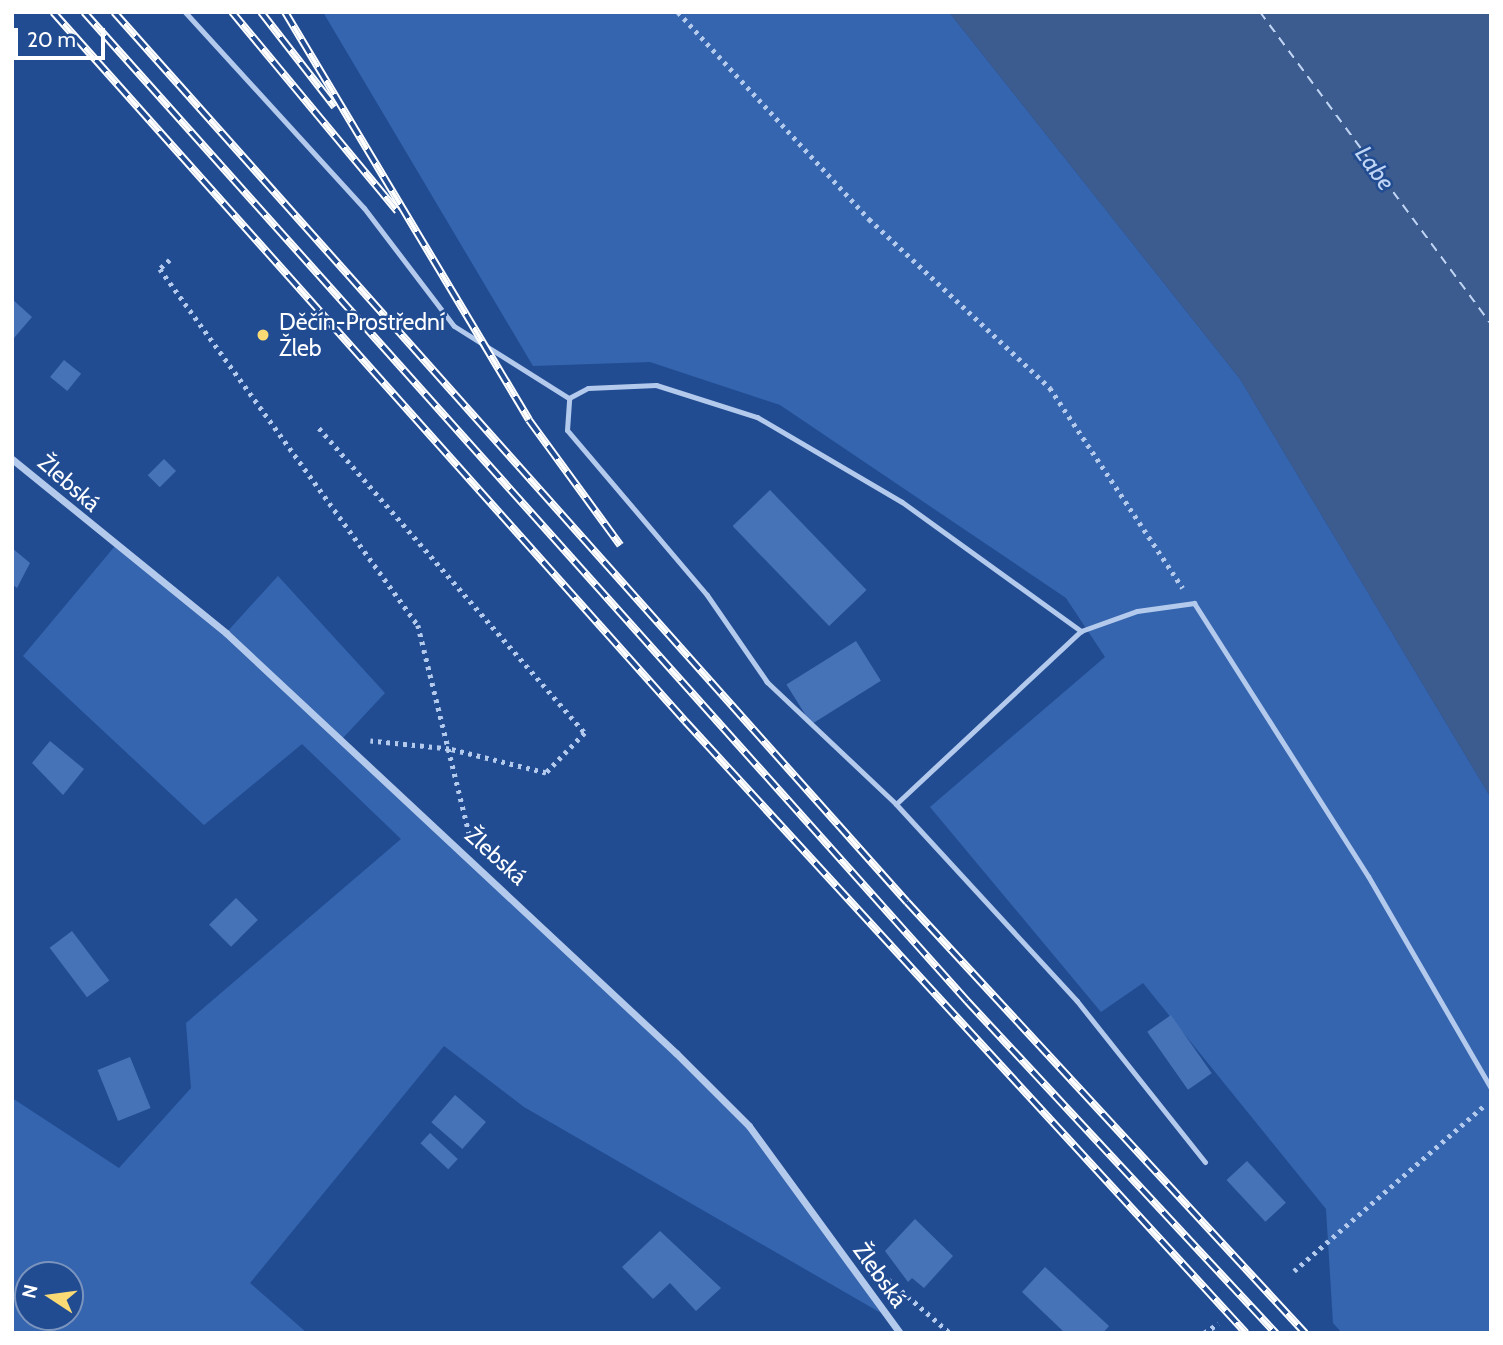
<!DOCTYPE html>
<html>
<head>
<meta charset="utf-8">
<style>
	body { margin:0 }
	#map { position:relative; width:1503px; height:1345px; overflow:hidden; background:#224c92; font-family:Cabin,sans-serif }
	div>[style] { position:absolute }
	.green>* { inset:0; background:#3565af }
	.water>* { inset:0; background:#3c5b8e }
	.ferry>* { height:2px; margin-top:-1px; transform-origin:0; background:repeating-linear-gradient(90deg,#c0d5f4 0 9px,transparent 0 16px) }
	.building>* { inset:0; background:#4673b7; transform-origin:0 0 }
	.path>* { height:4.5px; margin-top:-2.25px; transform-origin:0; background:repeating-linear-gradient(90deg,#b3caed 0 3.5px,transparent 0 8.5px) }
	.lane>* { height:5px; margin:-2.5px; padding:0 2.5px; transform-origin:2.5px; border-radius:2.5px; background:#b3caed }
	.street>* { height:7px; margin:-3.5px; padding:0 3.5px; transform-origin:3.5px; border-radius:3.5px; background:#b3caed }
	.rail>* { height:8px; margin-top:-4px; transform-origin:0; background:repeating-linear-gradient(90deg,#224c92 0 16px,#fff 0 32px); box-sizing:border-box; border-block:2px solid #fff }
	.dots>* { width:19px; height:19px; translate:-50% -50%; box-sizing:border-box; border:4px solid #224c92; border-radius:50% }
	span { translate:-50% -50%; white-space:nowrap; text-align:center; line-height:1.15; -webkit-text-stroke:5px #224c92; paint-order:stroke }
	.poi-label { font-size:23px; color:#fff }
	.left { translate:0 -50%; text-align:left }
	.street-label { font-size:23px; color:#fff }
	.water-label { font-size:24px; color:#c0d5f4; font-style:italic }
	.frame { position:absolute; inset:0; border:14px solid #fff; pointer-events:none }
	.north { position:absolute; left:14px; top:1261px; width:70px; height:70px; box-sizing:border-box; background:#224c92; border:2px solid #7a94be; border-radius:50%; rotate:283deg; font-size:19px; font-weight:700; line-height:28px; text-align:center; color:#fff }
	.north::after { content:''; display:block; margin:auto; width:24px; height:32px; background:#f9da75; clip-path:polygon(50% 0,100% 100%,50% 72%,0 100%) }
	.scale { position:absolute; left:14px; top:28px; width:91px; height:32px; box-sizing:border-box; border:4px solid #fff; border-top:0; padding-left:9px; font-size:21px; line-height:24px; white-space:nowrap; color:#fff; -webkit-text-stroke:5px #224c92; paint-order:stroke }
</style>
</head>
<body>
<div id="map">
	<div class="green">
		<div style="clip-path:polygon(323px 12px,949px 12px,1240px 379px,1491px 798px,1491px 1333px,1342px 1333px,1333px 1323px,1326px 1209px,1143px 983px,1101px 1012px,930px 807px,1105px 657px,1066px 598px,780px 405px,650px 362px,533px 366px)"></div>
		<div style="clip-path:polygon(evenodd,115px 546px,226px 633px,278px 576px,385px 693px,342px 739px,749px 1126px,881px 1313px,524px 1107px,444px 1046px,250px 1283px,307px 1333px,12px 1333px,12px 1098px,119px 1168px,191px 1088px,186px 1023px,401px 839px,302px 744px,204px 825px,23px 656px,115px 546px,28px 1275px,70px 1275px,70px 1317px,28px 1317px,28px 1275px)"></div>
	</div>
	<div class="water">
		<div style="clip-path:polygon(949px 12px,1491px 12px,1491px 798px,1240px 379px)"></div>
	</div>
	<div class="ferry">
		<div style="left:1260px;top:12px;width:388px;rotate:53.5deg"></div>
	</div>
	<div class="building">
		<div style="clip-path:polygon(12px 299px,32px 317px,14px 338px,12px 336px)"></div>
		<div style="left:64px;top:360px;width:22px;height:22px;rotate:39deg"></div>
		<div style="left:164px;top:459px;width:17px;height:23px;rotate:45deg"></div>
		<div style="left:770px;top:490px;width:139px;height:52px;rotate:46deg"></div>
		<div style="clip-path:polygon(12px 548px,30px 563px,17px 588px,12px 584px)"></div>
		<div style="left:856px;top:641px;width:47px;height:82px;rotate:58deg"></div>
		<div style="clip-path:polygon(50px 741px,84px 769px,63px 795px,32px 763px)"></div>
		<div style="left:236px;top:898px;width:31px;height:38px;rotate:45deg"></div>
		<div style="left:72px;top:931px;width:62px;height:28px;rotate:53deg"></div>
		<div style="left:1171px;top:1015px;width:71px;height:29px;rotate:55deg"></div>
		<div style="left:130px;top:1057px;width:55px;height:35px;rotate:68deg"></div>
		<div style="left:455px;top:1095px;width:41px;height:36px;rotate:41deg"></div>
		<div style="left:430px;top:1133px;width:38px;height:14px;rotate:43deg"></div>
		<div style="left:1247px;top:1161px;width:57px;height:28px;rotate:47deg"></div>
		<div style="clip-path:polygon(915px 1219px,953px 1256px,924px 1288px,912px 1278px,908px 1282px,885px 1251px)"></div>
		<div style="clip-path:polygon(660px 1231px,721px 1288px,696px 1311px,670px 1283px,653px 1299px,622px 1267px)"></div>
		<div style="clip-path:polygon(1045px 1267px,1109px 1326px,1103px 1333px,1065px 1333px,1022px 1292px)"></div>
	</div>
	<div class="path">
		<div style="left:678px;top:12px;width:282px;rotate:47.3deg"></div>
		<div style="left:869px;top:219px;width:248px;rotate:43deg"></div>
		<div style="left:1050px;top:388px;width:240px;rotate:56.4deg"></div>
		<div style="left:170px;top:260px;width:13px;rotate:138deg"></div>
		<div style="left:160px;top:269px;width:440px;rotate:54.1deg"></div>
		<div style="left:418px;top:625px;width:214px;rotate:76.2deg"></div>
		<div style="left:319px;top:428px;width:405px;rotate:48.9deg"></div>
		<div style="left:585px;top:733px;width:56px;rotate:134.3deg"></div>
		<div style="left:546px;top:773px;width:100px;rotate:-166.1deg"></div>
		<div style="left:449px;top:749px;width:79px;rotate:-174.2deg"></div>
		<div style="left:1294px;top:1271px;width:253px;rotate:-41deg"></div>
		<div style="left:882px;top:1274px;width:90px;rotate:40.9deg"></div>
		<div style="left:1204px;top:1333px;width:17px;rotate:-33deg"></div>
	</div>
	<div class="lane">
		<div style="left:185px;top:12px;width:265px;rotate:47.6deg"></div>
		<div style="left:364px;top:208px;width:148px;rotate:52.7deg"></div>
		<div style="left:454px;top:326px;width:136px;rotate:32.1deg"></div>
		<div style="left:896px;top:804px;width:178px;rotate:-136.6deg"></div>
		<div style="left:767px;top:682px;width:106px;rotate:-124.6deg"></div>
		<div style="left:707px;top:595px;width:216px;rotate:-130.3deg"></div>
		<div style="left:567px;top:430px;width:32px;rotate:-86deg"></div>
		<div style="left:569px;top:398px;width:21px;rotate:-28deg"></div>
		<div style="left:588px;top:388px;width:68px;rotate:-2.5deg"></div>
		<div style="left:656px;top:385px;width:106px;rotate:17.6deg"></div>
		<div style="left:757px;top:417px;width:168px;rotate:30.4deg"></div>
		<div style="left:902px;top:502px;width:221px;rotate:35.8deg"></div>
		<div style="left:1205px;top:1162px;width:206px;rotate:-128.5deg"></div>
		<div style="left:1077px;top:1001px;width:268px;rotate:-132.6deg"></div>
		<div style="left:896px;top:804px;width:253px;rotate:-43.1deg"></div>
		<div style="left:1081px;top:631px;width:59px;rotate:-19.7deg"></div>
		<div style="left:1137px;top:611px;width:58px;rotate:-8deg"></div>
		<div style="left:1194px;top:603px;width:324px;rotate:57.5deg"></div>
		<div style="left:1368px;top:876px;width:245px;rotate:59.9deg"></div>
	</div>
	<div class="street">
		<div style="left:12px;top:459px;width:276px;rotate:39.1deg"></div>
		<div style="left:226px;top:633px;width:616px;rotate:43.03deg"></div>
		<div style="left:676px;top:1053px;width:103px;rotate:45deg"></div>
		<div style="left:749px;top:1126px;width:256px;rotate:53.9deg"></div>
	</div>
	<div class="rail">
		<div style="left:53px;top:12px;width:950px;rotate:48.29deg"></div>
		<div style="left:685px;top:721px;width:830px;rotate:47.49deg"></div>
		<div style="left:84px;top:12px;width:1326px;rotate:48.24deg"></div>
		<div style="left:967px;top:1001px;width:454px;rotate:47.1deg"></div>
		<div style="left:114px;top:12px;width:1192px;rotate:48.3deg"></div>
		<div style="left:907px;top:902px;width:587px;rotate:47.28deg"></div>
		<div style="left:232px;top:12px;width:259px;rotate:50.3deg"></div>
		<div style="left:261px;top:12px;width:120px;rotate:52.1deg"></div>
		<div style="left:285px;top:12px;width:475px;rotate:59.1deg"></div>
		<div style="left:529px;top:420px;width:155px;rotate:53.9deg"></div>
	</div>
	<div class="dots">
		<div style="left:263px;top:335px;background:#f9da75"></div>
	</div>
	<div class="poi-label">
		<span class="left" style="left:279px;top:335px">Děčín-Prostřední<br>Žleb</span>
	</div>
	<div class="street-label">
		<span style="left:69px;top:483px;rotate:41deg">Žlebská</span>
		<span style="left:496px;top:856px;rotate:42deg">Žlebská</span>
		<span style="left:880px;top:1275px;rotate:54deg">Žlebská</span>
	</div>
	<div class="water-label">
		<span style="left:1375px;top:168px;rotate:54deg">Labe</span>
	</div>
	<div class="frame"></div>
	<div class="north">N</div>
	<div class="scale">20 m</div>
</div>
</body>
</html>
